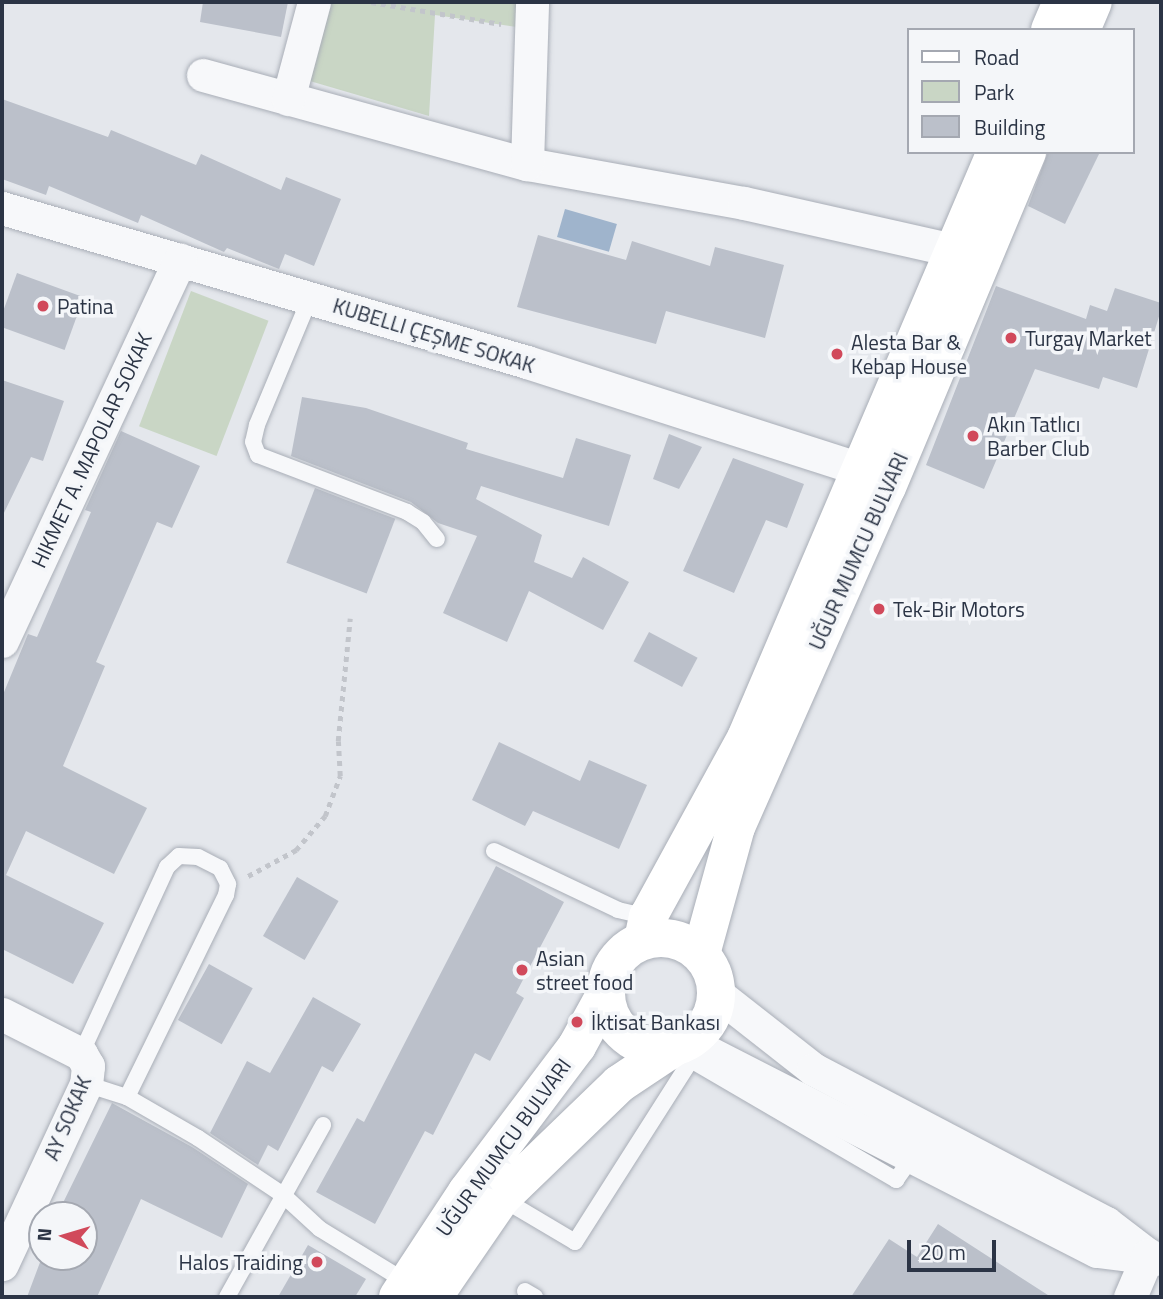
<!DOCTYPE html>
<html>
<head>
<meta charset="utf-8">
<style>
	body { margin:0 }
	#map { position:relative; width:1163px; height:1299px; overflow:hidden; background:#e4e7ec; font-family:"Titillium Web",sans-serif }
	div>[style] { position:absolute }
	.green>* { inset:0; background:#c9d6c5; transform-origin:0 0 }
	.water>* { inset:0; background:#9fb4cc; transform-origin:0 0 }
	.building>* { inset:0; background:#bbc0ca; transform-origin:0 0 }
	.path>* { height:4.5px; margin-top:-2.25px; transform-origin:0; background:repeating-linear-gradient(90deg,#c2c5cb 0 5px,transparent 0 10px) }
	.roads { filter:drop-shadow(0 0 2px #a9aeb7) drop-shadow(0 0 2px #a9aeb7) }
	.lane>* { height:16px; margin:-8px; padding:0 8px; transform-origin:8px; border-radius:8px; background:#f7f8fa }
	.street>* { height:33px; margin:-16.5px; padding:0 16.5px; transform-origin:16.5px; border-radius:16.5px; background:#f7f8fa }
	.primary>* { height:38px; margin:-19px; padding:0 19px; transform-origin:19px; border-radius:19px; background:#fff }
	.primary>.ring { margin:-19px; padding:0; box-sizing:content-box; background:none; border:38px solid #fff; border-radius:50% }
	.dots>* { width:19px; height:19px; translate:-50% -50%; box-sizing:border-box; border:4px solid #f4f6f9; border-radius:50% }
	span { translate:-50% -50%; white-space:nowrap; text-align:center; line-height:1.15; -webkit-text-stroke:7px #f4f6f9; paint-order:stroke }
	.poi-label { font-size:21px; color:#2b3445 }
	.left { translate:0 -50%; text-align:left }
	.right { translate:-100% -50%; text-align:right }
	.street-label { font-size:21px; color:#2b3445 }
	.frame { position:absolute; inset:0; border:4px solid #2b3445; pointer-events:none }
	.legend { position:absolute; left:907px; top:28px; width:228px; height:126px; box-sizing:border-box; background:#f4f6f9; border:2px solid #a4a8b1; margin:0; padding:9px 12px; list-style:none; font-size:21px; color:#2b3445 }
	.legend li { display:flex; align-items:center; gap:14px; height:35px }
	.legend b { width:35px; border:2px solid #a4a8b1 }
	.north { position:absolute; left:28px; top:1201px; width:70px; height:70px; box-sizing:border-box; background:#f4f6f9; border:2px solid #a4a8b1; border-radius:50%; rotate:274deg; font-size:19px; font-weight:700; line-height:28px; text-align:center; color:#2b3445 }
	.north::after { content:''; display:block; margin:auto; width:24px; height:32px; background:#d1495b; clip-path:polygon(50% 0,100% 100%,50% 72%,0 100%) }
	.scale { position:absolute; left:907px; top:1240px; width:89px; height:32px; box-sizing:border-box; border:4px solid #2b3445; border-top:0; padding-left:9px; font-size:21px; line-height:24px; white-space:nowrap; color:#2b3445; -webkit-text-stroke:5px #f4f6f9; paint-order:stroke }
</style>
</head>
<body>
<div id="map">
	<div class="green">
		<div style="clip-path:polygon(323px 2px,525px 2px,524px 28px,435px 15px,429px 116px,303px 79px)"></div>
		<div style="left:191px;top:291px;width:83px;height:145px;rotate:21deg"></div>
	</div>
	<div class="water">
		<div style="left:565px;top:209px;width:54px;height:29px;rotate:16deg"></div>
	</div>
	<div class="building">
		<div style="clip-path:polygon(203px 2px,288px 2px,281px 37px,200px 22px)"></div>
		<div style="clip-path:polygon(2px 99px,108px 137px,111px 130px,196px 165px,201px 154px,281px 190px,286px 177px,341px 199px,314px 266px,285px 254px,279px 269px,227px 248px,224px 252px,141px 215px,138px 223px,49px 186px,46px 195px,2px 179px)"></div>
		<div style="clip-path:polygon(1048px 152px,1100px 152px,1065px 224px,1028px 206px)"></div>
		<div style="clip-path:polygon(538px 235px,626px 260px,632px 241px,710px 266px,715px 247px,784px 265px,765px 338px,666px 311px,656px 344px,517px 307px)"></div>
		<div style="left:17px;top:273px;width:71px;height:56px;rotate:20deg"></div>
		<div style="clip-path:polygon(996px 286px,1086px 319px,1090px 305px,1107px 311px,1115px 288px,1161px 303px,1161px 310px,1137px 388px,1103px 377px,1099px 389px,1035px 369px,984px 489px,926px 465px)"></div>
		<div style="clip-path:polygon(2px 380px,64px 401px,43px 461px,31px 457px,2px 517px)"></div>
		<div style="clip-path:polygon(302px 397px,366px 408px,468px 443px,466px 449px,563px 478px,576px 438px,631px 455px,609px 526px,481px 486px,476px 499px,542px 535px,534px 562px,572px 578px,583px 557px,629px 582px,603px 630px,529px 591px,507px 642px,443px 613px,477px 536px,438px 523px,411px 502px,291px 456px)"></div>
		<div style="clip-path:polygon(121px 431px,200px 466px,172px 528px,157px 522px,96px 662px,105px 666px,63px 766px,147px 808px,114px 874px,26px 831px,6px 875px,104px 923px,73px 984px,2px 949px,2px 697px,28px 634px,37px 637px,91px 512px,85px 510px)"></div>
		<div style="clip-path:polygon(669px 434px,702px 447px,679px 489px,653px 479px)"></div>
		<div style="clip-path:polygon(733px 458px,804px 484px,787px 528px,766px 520px,734px 593px,683px 571px)"></div>
		<div style="left:315px;top:488px;width:86px;height:80px;rotate:21deg"></div>
		<div style="left:649px;top:632px;width:55px;height:33px;rotate:28deg"></div>
		<div style="clip-path:polygon(499px 742px,580px 781px,589px 760px,647px 785px,619px 849px,533px 811px,525px 826px,472px 800px)"></div>
		<div style="clip-path:polygon(496px 866px,564px 902px,516px 993px,524px 998px,490px 1061px,475px 1053px,433px 1135px,425px 1131px,375px 1224px,316px 1192px,357px 1118px,364px 1122px)"></div>
		<div style="left:297px;top:877px;width:48px;height:68px;rotate:30deg"></div>
		<div style="left:209px;top:964px;width:50px;height:64px;rotate:29deg"></div>
		<div style="clip-path:polygon(313px 997px,361px 1024px,333px 1072px,322px 1066px,278px 1151px,268px 1145px,258px 1165px,210px 1133px,247px 1061px,270px 1073px)"></div>
		<div style="clip-path:polygon(112px 1103px,192px 1147px,248px 1184px,222px 1238px,141px 1199px,97px 1297px,27px 1297px,42px 1257px,84px 1257px,84px 1215px,57px 1215px)"></div>
		<div style="clip-path:polygon(938px 1224px,1051px 1297px,851px 1297px,889px 1239px,917px 1257px)"></div>
		<div style="clip-path:polygon(308px 1245px,366px 1279px,355px 1297px,278px 1297px)"></div>
	</div>
	<div class="path">
		<div style="left:371px;top:2px;width:132px;rotate:9.6deg"></div>
		<div style="left:248px;top:876px;width:55px;rotate:-28.4deg"></div>
		<div style="left:296px;top:850px;width:45px;rotate:-49.5deg"></div>
		<div style="left:325px;top:816px;width:43px;rotate:-69.4deg"></div>
		<div style="left:340px;top:776px;width:35px;rotate:-93deg"></div>
		<div style="left:338px;top:741px;width:123px;rotate:-84.4deg"></div>
	</div>
	<div class="roads">
		<div class="lane">
			<div style="left:310px;top:298px;width:138px;rotate:112.7deg"></div>
			<div style="left:257px;top:425px;width:17px;rotate:103deg"></div>
			<div style="left:253px;top:442px;width:14px;rotate:69deg"></div>
			<div style="left:258px;top:455px;width:160px;rotate:20.9deg"></div>
			<div style="left:407px;top:512px;width:19px;rotate:32deg"></div>
			<div style="left:423px;top:522px;width:22px;rotate:51deg"></div>
			<div style="left:494px;top:851px;width:137px;rotate:25.4deg"></div>
			<div style="left:618px;top:910px;width:31px;rotate:13deg"></div>
			<div style="left:81px;top:1054px;width:206px;rotate:-65.3deg"></div>
			<div style="left:167px;top:867px;width:16px;rotate:-43deg"></div>
			<div style="left:179px;top:856px;width:19px;rotate:3deg"></div>
			<div style="left:198px;top:857px;width:25px;rotate:27deg"></div>
			<div style="left:220px;top:868px;width:18px;rotate:63deg"></div>
			<div style="left:228px;top:884px;width:11px;rotate:100deg"></div>
			<div style="left:226px;top:895px;width:225px;rotate:116.1deg"></div>
			<div style="left:86px;top:1084px;width:43px;rotate:17.6deg"></div>
			<div style="left:127px;top:1097px;width:82px;rotate:30deg"></div>
			<div style="left:198px;top:1138px;width:102px;rotate:33.8deg"></div>
			<div style="left:283px;top:1195px;width:50px;rotate:42.6deg"></div>
			<div style="left:320px;top:1229px;width:103px;rotate:31.5deg"></div>
			<div style="left:501px;top:1198px;width:86px;rotate:30.7deg"></div>
			<div style="left:575px;top:1242px;width:216px;rotate:-57.5deg"></div>
			<div style="left:691px;top:1060px;width:238px;rotate:30.3deg"></div>
			<div style="left:896px;top:1180px;width:28px;rotate:-55deg"></div>
			<div style="left:525px;top:1291px;width:12px;rotate:31deg"></div>
			<div style="left:227px;top:1297px;width:197px;rotate:-60.8deg"></div>
		</div>
		<div class="street">
			<div style="left:203px;top:75px;width:336px;rotate:15.4deg"></div>
			<div style="left:527px;top:164px;width:220px;rotate:10.2deg"></div>
			<div style="left:744px;top:203px;width:214px;rotate:12.7deg"></div>
			<div style="left:288px;top:99px;width:100px;rotate:-75deg"></div>
			<div style="left:527px;top:164px;width:162px;rotate:-88.2deg"></div>
			<div style="left:2px;top:208px;width:547px;rotate:16.35deg"></div>
			<div style="left:527px;top:362px;width:353px;rotate:17.8deg"></div>
			<div style="left:2px;top:641px;width:421px;rotate:-65deg"></div>
			<div style="left:716px;top:993px;width:123px;rotate:38.1deg"></div>
			<div style="left:813px;top:1069px;width:331px;rotate:27.7deg"></div>
			<div style="left:1106px;top:1223px;width:53px;rotate:37.3deg"></div>
			<div style="left:2px;top:1014px;width:89px;rotate:26.9deg"></div>
			<div style="left:81px;top:1054px;width:14px;rotate:60deg"></div>
			<div style="left:88px;top:1066px;width:18px;rotate:96deg"></div>
			<div style="left:86px;top:1084px;width:199px;rotate:115deg"></div>
			<div style="left:688px;top:1042px;width:459px;rotate:27.1deg"></div>
			<div style="left:1097px;top:1251px;width:64px;rotate:7.1deg"></div>
			<div style="left:1130px;top:1297px;width:46px;rotate:-66.8deg"></div>
		</div>
		<div class="primary">
			<div style="left:1050px;top:30px;width:30px;rotate:-67deg"></div>
			<div style="left:1081px;top:30px;width:30px;rotate:-67deg"></div>
			<div class="ring" style="left:606px;top:938px;width:72px;height:72px"></div>
			<div style="left:643px;top:940px;width:24px;rotate:-78deg"></div>
			<div style="left:648px;top:917px;width:204px;rotate:-61.3deg"></div>
			<div style="left:746px;top:738px;width:637px;rotate:-66.9deg"></div>
			<div style="left:701px;top:954px;width:132px;rotate:-74.6deg"></div>
			<div style="left:736px;top:827px;width:372px;rotate:-66.1deg"></div>
			<div style="left:887px;top:487px;width:363px;rotate:-67.3deg"></div>
			<div style="left:398px;top:1297px;width:126px;rotate:-56.7deg"></div>
			<div style="left:467px;top:1192px;width:183px;rotate:-53deg"></div>
			<div style="left:577px;top:1046px;width:58px;rotate:-61.2deg"></div>
			<div style="left:433px;top:1297px;width:120px;rotate:-55.5deg"></div>
			<div style="left:501px;top:1198px;width:164px;rotate:-44deg"></div>
			<div style="left:619px;top:1084px;width:69px;rotate:-33.7deg"></div>
		</div>
	</div>
	<div class="dots">
		<div style="left:43px;top:306px;background:#d1495b"></div>
		<div style="left:1011px;top:338px;background:#d1495b"></div>
		<div style="left:837px;top:354px;background:#d1495b"></div>
		<div style="left:973px;top:436px;background:#d1495b"></div>
		<div style="left:879px;top:609px;background:#d1495b"></div>
		<div style="left:522px;top:970px;background:#d1495b"></div>
		<div style="left:577px;top:1022px;background:#d1495b"></div>
		<div style="left:317px;top:1262px;background:#d1495b"></div>
	</div>
	<div class="poi-label">
		<span class="left" style="left:57px;top:306px">Patina</span>
		<span class="left" style="left:1025px;top:338px">Turgay Market</span>
		<span class="left" style="left:851px;top:354px">Alesta Bar &amp;<br>Kebap House</span>
		<span class="left" style="left:987px;top:436px">Akın Tatlıcı<br>Barber Club</span>
		<span class="left" style="left:893px;top:609px">Tek-Bir Motors</span>
		<span class="left" style="left:536px;top:970px">Asian<br>street food</span>
		<span class="left" style="left:591px;top:1022px">İktisat Bankası</span>
		<span class="right" style="left:303px;top:1262px">Halos Traiding</span>
	</div>
	<div class="street-label">
		<span style="left:434px;top:335px;rotate:17deg">KUBELLI ÇEŞME SOKAK</span>
		<span style="left:91px;top:450px;rotate:-65deg">HIKMET A. MAPOLAR SOKAK</span>
		<span style="left:858px;top:551px;rotate:-66deg">UĞUR MUMCU BULVARI</span>
		<span style="left:67px;top:1118px;rotate:-67deg">AY SOKAK</span>
		<span style="left:503px;top:1147px;rotate:-54deg">UĞUR MUMCU BULVARI</span>
	</div>
	<div class="frame"></div>
	<ul class="legend">
	<li><b style="height:9px;background:#fff"></b>Road</li>
	<li><b style="height:19px;background:#c9d6c5"></b>Park</li>
	<li><b style="height:19px;background:#bbc0ca"></b>Building</li>
	</ul>
	<div class="north">N</div>
	<div class="scale">20 m</div>
</div>
</body>
</html>
